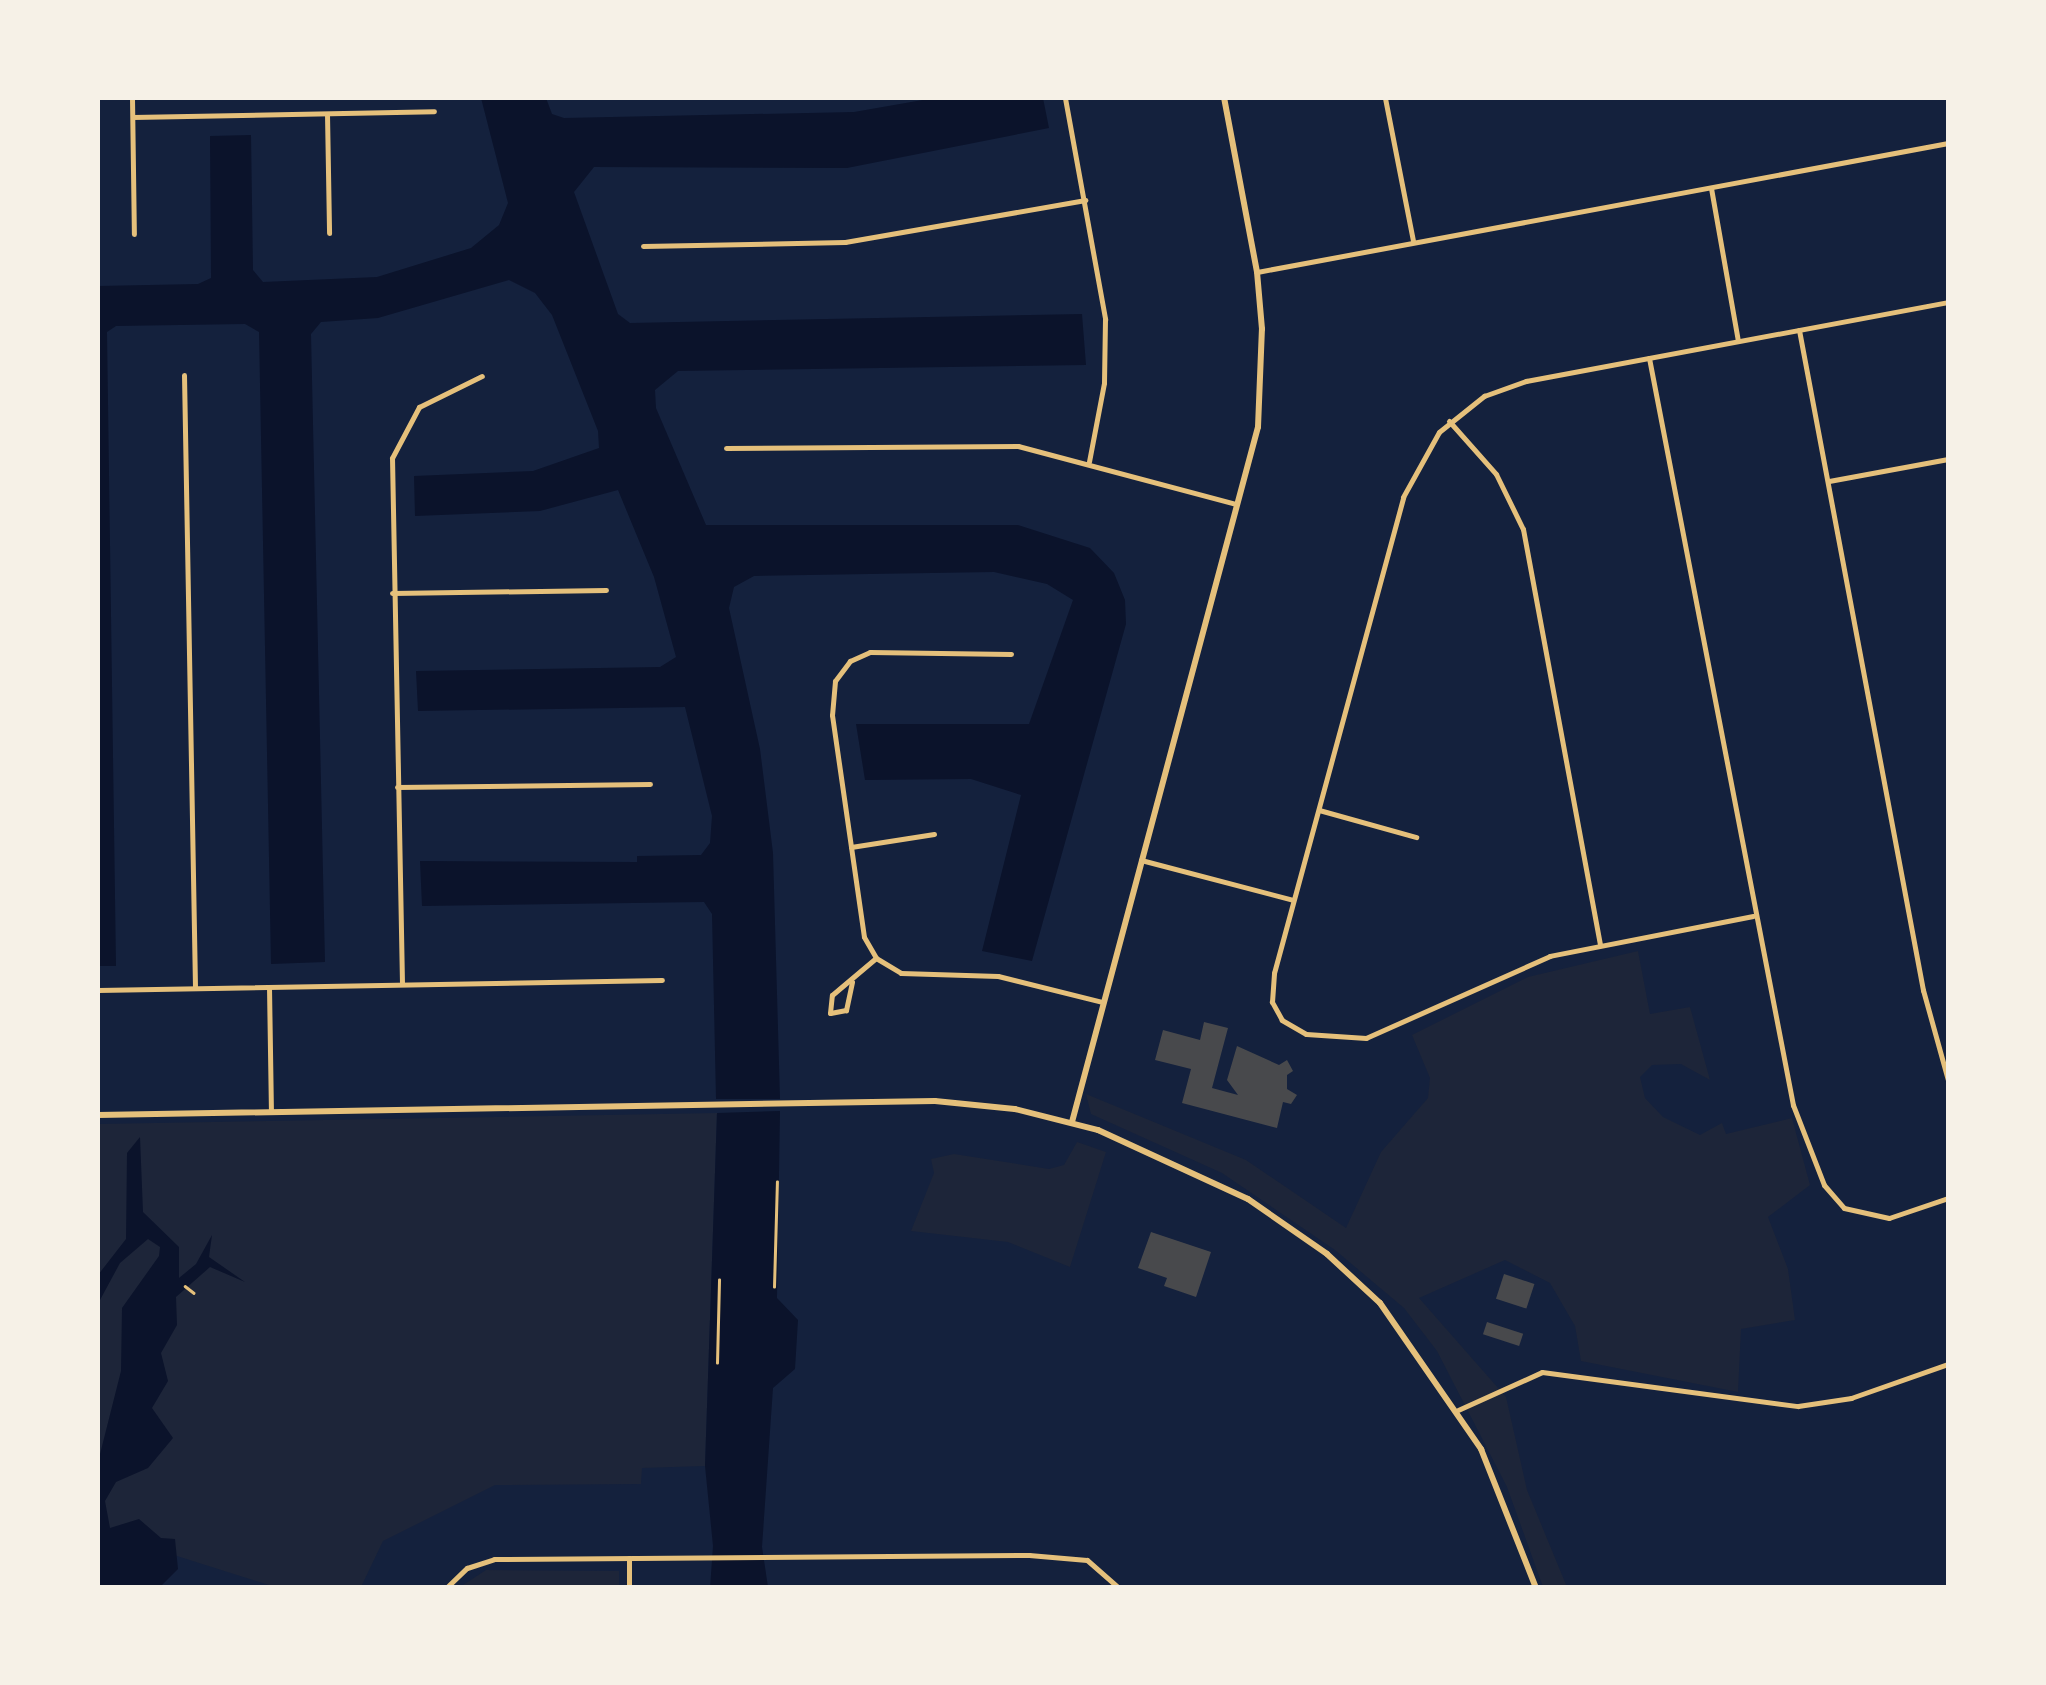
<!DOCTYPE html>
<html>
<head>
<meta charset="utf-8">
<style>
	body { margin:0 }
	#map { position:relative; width:2046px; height:1685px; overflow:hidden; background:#14213d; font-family:"Fira Sans",sans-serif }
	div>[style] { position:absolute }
	.green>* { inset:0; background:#1d2539 }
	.water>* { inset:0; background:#0b132b }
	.building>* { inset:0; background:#48494c; transform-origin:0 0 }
	.path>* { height:2.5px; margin:-1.25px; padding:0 1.25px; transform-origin:1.25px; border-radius:1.25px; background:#e5c07b }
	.minor>* { height:5px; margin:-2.5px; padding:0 2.5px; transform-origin:2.5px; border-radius:2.5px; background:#e5c07b }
	.tertiary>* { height:6px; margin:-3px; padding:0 3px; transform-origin:3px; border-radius:3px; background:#e5c07b }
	span { translate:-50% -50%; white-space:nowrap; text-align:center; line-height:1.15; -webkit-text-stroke:9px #f6f1e7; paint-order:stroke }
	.frame { position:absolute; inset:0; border:100px solid #f6f1e7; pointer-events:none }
</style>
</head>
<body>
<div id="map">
	<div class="green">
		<div style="clip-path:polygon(1638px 951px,1650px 1014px,1690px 1007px,1710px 1080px,1681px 1064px,1652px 1065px,1640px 1077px,1645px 1098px,1663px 1117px,1700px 1135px,1722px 1123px,1726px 1134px,1792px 1118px,1810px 1185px,1768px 1217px,1788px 1269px,1795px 1320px,1741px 1329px,1738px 1392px,1581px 1361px,1575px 1326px,1550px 1283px,1505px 1260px,1419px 1298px,1506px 1397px,1527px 1490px,1567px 1587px,1543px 1587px,1507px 1487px,1437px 1351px,1404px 1308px,1335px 1250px,1222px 1173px,1091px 1114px,1086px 1094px,1246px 1160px,1346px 1228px,1381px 1152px,1428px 1098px,1430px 1078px,1412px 1035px,1528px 977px)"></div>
		<div style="clip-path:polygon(717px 1113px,705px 1466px,642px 1468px,641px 1484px,495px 1485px,383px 1541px,361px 1587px,275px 1587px,98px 1531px,98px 1124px)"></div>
		<div style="clip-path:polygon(1077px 1142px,1106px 1152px,1070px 1267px,1008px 1242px,911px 1231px,934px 1173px,931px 1159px,954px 1154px,1049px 1169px,1064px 1165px)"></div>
		<div style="clip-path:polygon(486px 1570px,619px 1571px,619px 1587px,460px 1587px)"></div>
	</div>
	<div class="water">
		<div style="clip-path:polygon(481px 98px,546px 98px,552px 114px,564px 118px,854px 112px,934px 98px,1043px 98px,1049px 128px,847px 168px,594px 167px,574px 192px,618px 314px,630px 323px,1082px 314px,1086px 365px,678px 371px,655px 390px,656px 408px,706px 525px,1018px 525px,1090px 548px,1114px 573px,1125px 600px,1126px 624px,1032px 961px,982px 951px,1021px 795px,971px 779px,865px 780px,856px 724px,1029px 724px,1073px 600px,1047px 584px,994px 572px,754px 576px,734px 587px,729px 608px,760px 749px,773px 853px,780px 1099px,716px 1099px,712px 914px,704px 902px,422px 906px,420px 861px,637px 862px,637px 856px,701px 855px,710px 843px,712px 816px,685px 707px,418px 711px,416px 671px,660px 667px,676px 657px,654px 577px,618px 490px,540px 511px,415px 516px,414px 476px,533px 471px,599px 448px,598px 431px,552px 315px,535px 293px,509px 280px,378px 318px,321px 322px,311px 334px,325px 962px,271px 964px,259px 332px,245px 324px,116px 326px,107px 332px,116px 966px,98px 966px,98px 286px,198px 284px,211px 278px,210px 136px,251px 135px,253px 270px,263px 282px,377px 277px,471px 248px,499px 225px,508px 203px)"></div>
		<div style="clip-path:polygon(780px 1111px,777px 1298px,798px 1320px,795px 1369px,773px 1388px,762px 1547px,768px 1587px,710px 1588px,713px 1546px,705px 1466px,717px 1113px)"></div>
		<div style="clip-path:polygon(140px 1137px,143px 1212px,179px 1247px,179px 1278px,196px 1264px,212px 1235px,209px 1257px,245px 1282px,210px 1267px,176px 1297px,177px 1325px,161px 1353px,168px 1381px,152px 1408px,173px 1438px,148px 1468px,116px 1482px,105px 1501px,110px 1528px,139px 1519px,161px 1538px,175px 1539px,178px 1569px,160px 1587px,98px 1587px,98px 1462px,121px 1371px,122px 1308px,159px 1256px,160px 1247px,148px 1239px,120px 1263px,100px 1300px,98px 1370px,98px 1275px,126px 1239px,127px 1153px)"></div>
	</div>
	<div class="building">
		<div style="clip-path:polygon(1204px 1022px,1228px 1028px,1212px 1088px,1238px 1095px,1227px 1080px,1237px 1046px,1279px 1065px,1287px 1060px,1293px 1071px,1287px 1075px,1287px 1089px,1297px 1095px,1291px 1104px,1283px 1102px,1277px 1128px,1182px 1103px,1191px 1069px,1155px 1060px,1163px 1030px,1200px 1040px)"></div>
		<div style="clip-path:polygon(1151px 1232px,1211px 1252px,1196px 1297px,1164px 1286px,1167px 1278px,1138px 1268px)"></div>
		<div style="left:1504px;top:1274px;width:32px;height:26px;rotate:18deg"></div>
		<div style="left:1487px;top:1322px;width:38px;height:13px;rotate:18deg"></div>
	</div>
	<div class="path">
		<div style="left:185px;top:1286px;width:11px;rotate:38deg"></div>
		<div style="left:774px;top:1287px;width:105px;rotate:-88.4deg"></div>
		<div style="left:717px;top:1363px;width:83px;rotate:-88.6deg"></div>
	</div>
	<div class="minor">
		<div style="left:132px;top:98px;width:136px;rotate:89.2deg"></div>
		<div style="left:1065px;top:98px;width:225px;rotate:79.7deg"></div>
		<div style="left:1105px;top:319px;width:64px;rotate:90.9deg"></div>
		<div style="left:1104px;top:383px;width:80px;rotate:100.8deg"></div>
		<div style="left:1385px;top:98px;width:146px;rotate:78.9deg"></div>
		<div style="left:327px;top:114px;width:119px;rotate:89deg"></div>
		<div style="left:133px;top:117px;width:301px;rotate:-1.1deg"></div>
		<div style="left:1711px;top:188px;width:155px;rotate:80deg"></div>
		<div style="left:643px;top:246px;width:202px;rotate:-1.1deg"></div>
		<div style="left:845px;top:242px;width:244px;rotate:-9.9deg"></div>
		<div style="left:1257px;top:272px;width:703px;rotate:-10.57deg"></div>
		<div style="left:1799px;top:330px;width:672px;rotate:79.36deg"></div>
		<div style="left:1923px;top:990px;width:93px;rotate:74.5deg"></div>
		<div style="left:1649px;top:358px;width:761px;rotate:79.09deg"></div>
		<div style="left:1793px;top:1105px;width:86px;rotate:68.8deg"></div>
		<div style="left:1824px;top:1185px;width:30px;rotate:49deg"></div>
		<div style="left:1844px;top:1208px;width:46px;rotate:12.5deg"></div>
		<div style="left:1889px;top:1218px;width:62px;rotate:-18.7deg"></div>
		<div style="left:184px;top:375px;width:613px;rotate:88.97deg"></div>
		<div style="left:1449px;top:421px;width:71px;rotate:48.4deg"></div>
		<div style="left:1496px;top:474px;width:61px;rotate:63.9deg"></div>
		<div style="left:1523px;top:529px;width:422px;rotate:79.5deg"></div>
		<div style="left:726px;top:448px;width:292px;rotate:-0.4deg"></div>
		<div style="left:1018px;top:446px;width:226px;rotate:14.9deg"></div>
		<div style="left:1829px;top:481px;width:121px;rotate:-10.5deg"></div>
		<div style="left:392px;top:593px;width:214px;rotate:-0.8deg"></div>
		<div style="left:1011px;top:654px;width:141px;rotate:-179.2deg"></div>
		<div style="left:870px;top:652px;width:22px;rotate:156deg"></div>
		<div style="left:850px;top:661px;width:25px;rotate:127deg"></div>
		<div style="left:835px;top:681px;width:34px;rotate:95deg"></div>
		<div style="left:832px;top:715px;width:224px;rotate:81.8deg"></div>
		<div style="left:864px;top:937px;width:24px;rotate:60deg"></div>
		<div style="left:876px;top:958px;width:29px;rotate:31deg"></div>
		<div style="left:901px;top:973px;width:97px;rotate:1.8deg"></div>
		<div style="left:998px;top:976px;width:107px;rotate:14deg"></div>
		<div style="left:397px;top:787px;width:253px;rotate:-0.7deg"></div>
		<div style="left:1319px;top:810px;width:101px;rotate:15.6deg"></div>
		<div style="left:851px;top:847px;width:84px;rotate:-8.9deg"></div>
		<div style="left:1141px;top:860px;width:157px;rotate:14.7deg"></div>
		<div style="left:1753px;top:916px;width:207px;rotate:168.9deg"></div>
		<div style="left:1550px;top:956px;width:201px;rotate:156deg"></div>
		<div style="left:1366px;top:1038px;width:60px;rotate:-176.2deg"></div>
		<div style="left:1306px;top:1034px;width:28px;rotate:-150deg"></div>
		<div style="left:1282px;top:1020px;width:21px;rotate:-119deg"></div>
		<div style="left:1272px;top:1002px;width:29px;rotate:-86deg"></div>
		<div style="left:1274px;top:973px;width:493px;rotate:-74.8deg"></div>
		<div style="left:1403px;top:497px;width:74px;rotate:-61deg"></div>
		<div style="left:1439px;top:432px;width:58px;rotate:-38.7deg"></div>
		<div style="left:1484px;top:396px;width:45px;rotate:-19.7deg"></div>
		<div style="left:1526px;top:381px;width:429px;rotate:-10.6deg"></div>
		<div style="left:852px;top:982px;width:29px;rotate:102deg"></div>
		<div style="left:846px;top:1010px;width:16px;rotate:169deg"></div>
		<div style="left:830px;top:1013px;width:18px;rotate:-84deg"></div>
		<div style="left:832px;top:995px;width:57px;rotate:-40.1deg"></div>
		<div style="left:402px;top:983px;width:525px;rotate:-91.09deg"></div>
		<div style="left:392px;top:458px;width:58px;rotate:-62.1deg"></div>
		<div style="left:419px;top:407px;width:70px;rotate:-26.2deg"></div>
		<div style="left:269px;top:987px;width:125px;rotate:89.1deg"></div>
		<div style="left:98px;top:990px;width:564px;rotate:-1.02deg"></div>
		<div style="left:1458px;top:1410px;width:92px;rotate:-24.3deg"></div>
		<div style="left:1542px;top:1372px;width:258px;rotate:7.6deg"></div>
		<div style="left:1798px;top:1406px;width:54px;rotate:-8.6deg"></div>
		<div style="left:1851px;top:1398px;width:103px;rotate:-19.3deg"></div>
		<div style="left:629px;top:1558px;width:30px;rotate:90deg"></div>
		<div style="left:446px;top:1588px;width:29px;rotate:-44deg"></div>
		<div style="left:467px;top:1568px;width:28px;rotate:-18deg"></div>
		<div style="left:494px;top:1559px;width:535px;rotate:-0.43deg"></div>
		<div style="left:1029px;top:1555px;width:58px;rotate:4.9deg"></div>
		<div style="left:1087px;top:1560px;width:43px;rotate:41.2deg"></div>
	</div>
	<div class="tertiary">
		<div style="left:98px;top:1115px;width:837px;rotate:-0.96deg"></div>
		<div style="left:935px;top:1101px;width:80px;rotate:5.7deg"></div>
		<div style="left:1015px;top:1109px;width:86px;rotate:14.2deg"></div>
		<div style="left:1098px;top:1130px;width:165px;rotate:24.7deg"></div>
		<div style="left:1248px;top:1199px;width:96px;rotate:34.8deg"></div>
		<div style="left:1327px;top:1254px;width:72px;rotate:42.8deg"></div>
		<div style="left:1380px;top:1303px;width:178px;rotate:55.3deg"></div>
		<div style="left:1481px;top:1449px;width:149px;rotate:68.4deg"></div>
		<div style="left:1072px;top:1122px;width:719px;rotate:-75.02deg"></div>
		<div style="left:1258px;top:427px;width:98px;rotate:-87.7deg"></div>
		<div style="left:1262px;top:329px;width:57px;rotate:-95deg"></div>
		<div style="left:1257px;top:272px;width:177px;rotate:-100.7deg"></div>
	</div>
	<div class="frame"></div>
</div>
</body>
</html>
